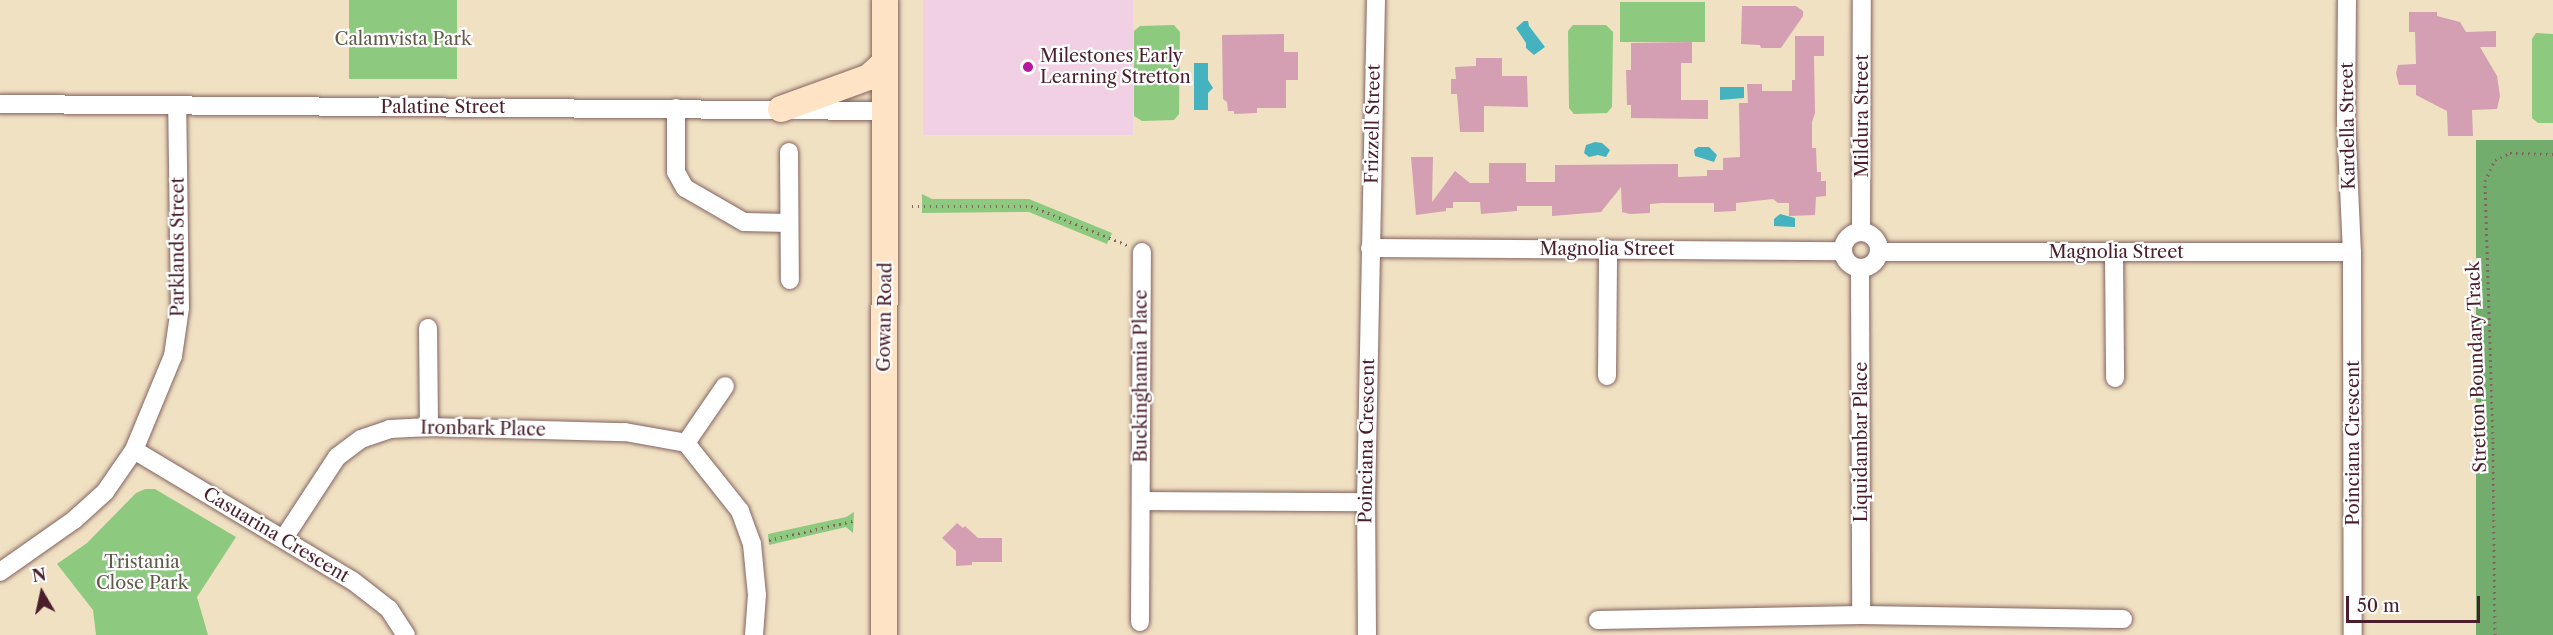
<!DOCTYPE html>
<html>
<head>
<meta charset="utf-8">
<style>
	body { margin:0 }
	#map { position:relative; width:2553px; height:635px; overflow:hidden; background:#f0e1c3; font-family:"Libre Caslon Text",serif }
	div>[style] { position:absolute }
	.built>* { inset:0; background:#f1d0e3; transform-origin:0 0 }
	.green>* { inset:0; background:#8dc97f; transform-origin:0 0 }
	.forest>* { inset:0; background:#72ad6e; transform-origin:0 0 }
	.water>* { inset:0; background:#45b3bf }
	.building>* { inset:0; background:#d49eb3 }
	.path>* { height:3px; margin-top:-1.5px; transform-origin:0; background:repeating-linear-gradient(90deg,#846360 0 1.5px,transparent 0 6px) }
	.roads { filter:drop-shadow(0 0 2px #846360) drop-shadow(0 0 2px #846360) }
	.street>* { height:18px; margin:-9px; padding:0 9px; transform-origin:9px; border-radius:9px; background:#fff }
	.street>.ring { margin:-9px; padding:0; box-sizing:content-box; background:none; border:18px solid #fff; border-radius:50% }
	.secondary>* { height:26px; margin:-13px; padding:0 13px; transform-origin:13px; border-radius:13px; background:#fee4c5 }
	.dots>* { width:16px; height:16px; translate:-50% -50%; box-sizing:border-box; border:3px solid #fff; border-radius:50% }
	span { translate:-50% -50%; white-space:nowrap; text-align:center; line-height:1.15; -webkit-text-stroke:4.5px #fff; paint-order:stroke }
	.park-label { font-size:18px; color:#615a48 }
	.poi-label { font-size:18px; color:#4a1f2b }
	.left { translate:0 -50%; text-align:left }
	.street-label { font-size:18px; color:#4a1f2b }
	.north { position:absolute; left:12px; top:563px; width:60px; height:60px; -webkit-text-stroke:4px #fff; paint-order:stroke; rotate:351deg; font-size:16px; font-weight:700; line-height:24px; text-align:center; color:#4a1f2b }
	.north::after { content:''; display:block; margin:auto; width:21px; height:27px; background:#4a1f2b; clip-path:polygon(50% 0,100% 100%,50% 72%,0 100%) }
	.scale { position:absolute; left:2346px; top:596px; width:134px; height:27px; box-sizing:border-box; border:3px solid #4a1f2b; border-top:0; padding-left:8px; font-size:18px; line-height:21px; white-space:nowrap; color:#4a1f2b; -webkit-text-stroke:4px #fff; paint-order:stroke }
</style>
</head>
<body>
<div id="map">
	<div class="built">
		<div style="left:923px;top:0;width:210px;height:135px"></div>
	</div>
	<div class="green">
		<div style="left:349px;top:0;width:108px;height:79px"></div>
		<div style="left:1620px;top:2px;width:85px;height:40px"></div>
		<div style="clip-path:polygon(1174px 25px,1180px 32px,1179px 114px,1174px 120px,1142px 121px,1134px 116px,1134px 31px,1140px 26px)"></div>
		<div style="clip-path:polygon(1573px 25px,1606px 25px,1613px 32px,1612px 107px,1607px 113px,1574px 114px,1569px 108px,1568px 31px)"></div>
		<div style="clip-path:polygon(2536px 33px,2553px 34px,2553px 123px,2538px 123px,2532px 118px,2532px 39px)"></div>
		<div style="clip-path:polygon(922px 194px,932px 199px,1029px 199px,1112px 233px,1107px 244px,1029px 212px,922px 213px)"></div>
		<div style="clip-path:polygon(145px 489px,155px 489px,236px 537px,197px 597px,208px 635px,96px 635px,93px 610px,57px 564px,87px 543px,136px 493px)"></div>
		<div style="clip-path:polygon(854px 512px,853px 533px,846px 527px,769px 545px,768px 534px,846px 517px)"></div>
	</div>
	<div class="forest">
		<div style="left:2476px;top:140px;width:77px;height:495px"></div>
	</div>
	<div class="water">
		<div style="clip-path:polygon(1524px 21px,1528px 21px,1529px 26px,1545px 47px,1534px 55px,1526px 48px,1526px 43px,1516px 28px)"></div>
		<div style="clip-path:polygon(1194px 63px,1208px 63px,1208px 80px,1213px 88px,1208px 93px,1208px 110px,1194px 110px)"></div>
		<div style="clip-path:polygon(1720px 87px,1744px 87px,1744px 98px,1720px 100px)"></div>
		<div style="clip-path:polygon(1595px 142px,1602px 143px,1610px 150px,1606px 157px,1598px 155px,1589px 157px,1584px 153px,1586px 145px)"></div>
		<div style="clip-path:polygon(1698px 147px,1709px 147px,1717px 155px,1714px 162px,1695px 156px,1694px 150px)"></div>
		<div style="clip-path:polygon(1780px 214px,1795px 218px,1795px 227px,1774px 226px,1774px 219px)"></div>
	</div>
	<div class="building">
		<div style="clip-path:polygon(1742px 6px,1796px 6px,1803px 11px,1803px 16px,1781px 48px,1761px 48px,1760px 45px,1741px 44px)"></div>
		<div style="clip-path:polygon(2409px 12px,2437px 12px,2437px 16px,2460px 22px,2466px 32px,2496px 31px,2496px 47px,2480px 47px,2497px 76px,2500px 96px,2497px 109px,2472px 110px,2473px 136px,2448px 136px,2447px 111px,2416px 95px,2416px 85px,2399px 85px,2396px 73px,2398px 65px,2416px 64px,2415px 32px,2409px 32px)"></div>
		<div style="clip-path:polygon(1284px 34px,1284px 52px,1298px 52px,1298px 80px,1286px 80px,1286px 108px,1257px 108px,1257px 113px,1234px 114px,1234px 111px,1228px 111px,1227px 102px,1223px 99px,1222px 35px)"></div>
		<div style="clip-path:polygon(1795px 36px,1824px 36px,1824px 56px,1814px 56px,1815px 113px,1812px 122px,1812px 148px,1816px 148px,1817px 172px,1821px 172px,1821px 181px,1826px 181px,1826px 196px,1816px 197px,1815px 215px,1789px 216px,1789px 203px,1778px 203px,1773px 199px,1736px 203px,1736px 211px,1714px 212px,1714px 203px,1662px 203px,1650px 204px,1650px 213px,1630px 214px,1622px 212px,1621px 187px,1601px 212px,1552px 216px,1552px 206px,1517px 206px,1517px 211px,1481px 214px,1480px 202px,1453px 202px,1453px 208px,1446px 208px,1446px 211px,1416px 215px,1411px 157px,1433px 157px,1432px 202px,1455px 171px,1470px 183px,1489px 183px,1489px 163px,1526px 163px,1526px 182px,1555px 182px,1555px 165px,1678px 164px,1678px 177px,1707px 176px,1707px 170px,1723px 170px,1723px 158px,1740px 157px,1739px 103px,1748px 103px,1747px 84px,1762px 84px,1762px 91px,1792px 91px,1792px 80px,1795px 80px)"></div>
		<div style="clip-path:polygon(1692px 42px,1692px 63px,1681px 63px,1681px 100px,1708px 100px,1708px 119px,1631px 118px,1631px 105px,1627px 105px,1626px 70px,1631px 70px,1631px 43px)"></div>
		<div style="clip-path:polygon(1476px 58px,1502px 58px,1502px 76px,1527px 76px,1528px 107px,1484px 106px,1484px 132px,1460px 132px,1457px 94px,1451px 94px,1451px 79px,1456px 79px,1455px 67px,1476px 66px)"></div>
		<div style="clip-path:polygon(957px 523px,963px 528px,965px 526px,978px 538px,1002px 538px,1002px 562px,972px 562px,972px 565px,956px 566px,956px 551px,942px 538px)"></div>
	</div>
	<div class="path">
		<div style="left:912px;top:206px;width:119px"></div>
		<div style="left:1031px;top:206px;width:104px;rotate:22.1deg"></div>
		<div style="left:769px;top:540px;width:90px;rotate:-12.8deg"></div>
		<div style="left:2495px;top:635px;width:196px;rotate:-90.6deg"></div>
		<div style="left:2493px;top:439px;width:258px;rotate:-91.8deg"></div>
		<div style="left:2485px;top:181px;width:23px;rotate:-65deg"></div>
		<div style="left:2495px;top:160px;width:17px;rotate:-25deg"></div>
		<div style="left:2510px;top:153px;width:43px;rotate:1.3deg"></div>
	</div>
	<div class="roads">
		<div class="street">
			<div style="left:2347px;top:0;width:121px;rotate:90.5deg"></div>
			<div style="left:2346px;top:121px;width:131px;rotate:87.4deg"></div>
			<div style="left:2352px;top:252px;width:383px;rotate:89.9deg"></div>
			<div style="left:0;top:104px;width:885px;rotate:0.45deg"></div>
			<div style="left:676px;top:108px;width:64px;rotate:90deg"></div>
			<div style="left:676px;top:172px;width:18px;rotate:61deg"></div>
			<div style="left:685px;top:188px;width:68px;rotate:30deg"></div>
			<div style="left:744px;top:222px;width:45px;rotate:1.3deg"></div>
			<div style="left:789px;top:152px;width:128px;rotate:89.6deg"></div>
			<div class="ring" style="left:1843px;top:232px;width:18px;height:18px"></div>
			<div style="left:1861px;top:232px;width:232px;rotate:-89.8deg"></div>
			<div style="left:1370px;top:248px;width:473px;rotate:0.4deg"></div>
			<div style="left:1879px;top:252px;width:473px"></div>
			<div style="left:2114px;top:252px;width:126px;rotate:89.5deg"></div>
			<div style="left:1860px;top:269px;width:346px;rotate:89.8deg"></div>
			<div style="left:428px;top:328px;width:99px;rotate:89.4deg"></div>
			<div style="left:1607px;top:376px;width:127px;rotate:-89.5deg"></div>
			<div style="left:686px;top:443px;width:69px;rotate:-55.6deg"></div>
			<div style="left:134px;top:450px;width:255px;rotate:30.9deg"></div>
			<div style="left:353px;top:581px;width:46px;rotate:37.9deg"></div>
			<div style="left:389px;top:609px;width:31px;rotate:57deg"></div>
			<div style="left:1141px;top:501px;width:225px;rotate:0.3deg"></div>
			<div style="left:284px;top:538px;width:97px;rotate:-56.8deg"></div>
			<div style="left:337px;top:457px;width:30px;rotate:-37deg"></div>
			<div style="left:361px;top:439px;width:31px;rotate:-19deg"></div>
			<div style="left:390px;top:429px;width:39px;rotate:-3deg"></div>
			<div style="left:429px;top:427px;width:196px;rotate:1.5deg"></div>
			<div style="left:625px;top:432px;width:62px;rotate:10.2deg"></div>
			<div style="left:686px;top:443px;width:87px;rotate:51.5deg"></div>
			<div style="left:740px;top:511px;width:35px;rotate:70deg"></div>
			<div style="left:752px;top:544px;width:51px;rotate:84.4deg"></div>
			<div style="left:757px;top:595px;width:40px;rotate:94.3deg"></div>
			<div style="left:0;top:572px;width:90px;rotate:-35.1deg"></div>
			<div style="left:74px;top:520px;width:42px;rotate:-42.1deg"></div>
			<div style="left:105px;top:492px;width:51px;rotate:-55.4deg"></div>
			<div style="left:134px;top:450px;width:102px;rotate:-67.5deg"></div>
			<div style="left:173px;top:356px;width:49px;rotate:-81.7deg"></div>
			<div style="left:180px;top:308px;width:203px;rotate:-90.8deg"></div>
			<div style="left:1598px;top:620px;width:263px;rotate:-1.1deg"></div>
			<div style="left:1861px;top:615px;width:262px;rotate:0.9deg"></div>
			<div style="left:1140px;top:622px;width:370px;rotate:-89.7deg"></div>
			<div style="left:1367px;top:635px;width:133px;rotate:-90.4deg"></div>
			<div style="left:1366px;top:502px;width:502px;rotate:-88.86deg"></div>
		</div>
		<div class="secondary">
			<div style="left:781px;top:109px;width:94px;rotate:-20deg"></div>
			<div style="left:869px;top:77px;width:21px;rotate:-43deg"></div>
			<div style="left:884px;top:635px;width:635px;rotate:-89.91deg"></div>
		</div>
	</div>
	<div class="dots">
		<div style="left:1028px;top:67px;background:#b5179e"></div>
	</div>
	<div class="park-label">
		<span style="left:403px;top:39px">Calamvista Park</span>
		<span style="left:142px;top:573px">Tristania<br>Close Park</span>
	</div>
	<div class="poi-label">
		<span class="left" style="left:1040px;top:67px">Milestones Early<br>Learning Stretton</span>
	</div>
	<div class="street-label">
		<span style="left:443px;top:107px">Palatine Street</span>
		<span style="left:1862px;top:116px;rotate:-90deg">Mildura Street</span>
		<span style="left:1373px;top:124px;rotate:-89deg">Frizzell Street</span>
		<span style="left:2348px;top:126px;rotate:-91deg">Kardella Street</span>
		<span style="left:178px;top:247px;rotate:-90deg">Parklands Street</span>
		<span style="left:1607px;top:249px">Magnolia Street</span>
		<span style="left:2116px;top:252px">Magnolia Street</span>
		<span style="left:885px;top:317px;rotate:-89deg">Gowan Road</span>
		<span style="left:2477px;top:367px;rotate:-92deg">Stretton Boundary Track</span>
		<span style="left:1141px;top:376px;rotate:-90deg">Buckinghamia Place</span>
		<span style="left:483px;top:429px;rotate:1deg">Ironbark Place</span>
		<span style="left:1367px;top:441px;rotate:-89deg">Poinciana Crescent</span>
		<span style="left:1861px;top:442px;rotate:-90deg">Liquidambar Place</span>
		<span style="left:2353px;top:443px;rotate:-90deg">Poinciana Crescent</span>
		<span style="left:276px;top:535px;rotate:31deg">Casuarina Crescent</span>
	</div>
	<div class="north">N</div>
	<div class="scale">50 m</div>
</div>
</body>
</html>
